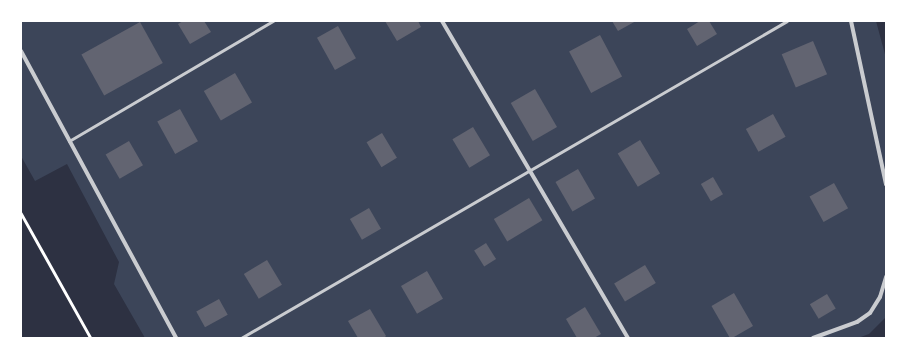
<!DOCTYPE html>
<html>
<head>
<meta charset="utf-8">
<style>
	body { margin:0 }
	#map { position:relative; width:907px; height:359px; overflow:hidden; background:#2d3142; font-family:Commissioner,sans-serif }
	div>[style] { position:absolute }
	.green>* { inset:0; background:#3c4559 }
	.building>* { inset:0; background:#626471; transform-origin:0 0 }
	.path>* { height:2.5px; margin:-1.25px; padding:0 1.25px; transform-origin:1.25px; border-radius:1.25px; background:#fff }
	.service>* { height:3px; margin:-1.5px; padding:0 1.5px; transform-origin:1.5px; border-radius:1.5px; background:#caccd0 }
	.minor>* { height:4px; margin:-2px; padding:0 2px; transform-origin:2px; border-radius:2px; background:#caccd0 }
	span { translate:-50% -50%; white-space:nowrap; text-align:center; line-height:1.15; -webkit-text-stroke:3px #fff; paint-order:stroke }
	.frame { position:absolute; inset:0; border:22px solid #fff; pointer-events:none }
</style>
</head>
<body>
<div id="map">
	<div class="green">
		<div style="clip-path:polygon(21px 21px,876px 21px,886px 58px,886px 317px,869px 334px,858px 338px,145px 338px,114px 284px,119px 262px,67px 164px,35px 181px,21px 156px)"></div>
	</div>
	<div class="building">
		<div style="clip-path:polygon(183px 21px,204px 21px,211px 32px,190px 44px,178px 24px)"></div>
		<div style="clip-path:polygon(385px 21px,418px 21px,421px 27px,397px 41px)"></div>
		<div style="clip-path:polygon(612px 21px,636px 21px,618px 31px)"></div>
		<div style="clip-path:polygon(700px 21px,709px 21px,717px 34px,697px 46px,687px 29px)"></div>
		<div style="left:140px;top:22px;width:47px;height:67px;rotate:61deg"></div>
		<div style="left:338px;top:26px;width:37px;height:24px;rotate:61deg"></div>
		<div style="left:600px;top:35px;width:47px;height:35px;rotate:62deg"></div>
		<div style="left:813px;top:41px;width:36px;height:34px;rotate:67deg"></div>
		<div style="left:235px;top:73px;width:34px;height:36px;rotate:60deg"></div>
		<div style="left:535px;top:89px;width:44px;height:28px;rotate:60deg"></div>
		<div style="left:180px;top:109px;width:37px;height:26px;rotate:61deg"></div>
		<div style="left:773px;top:114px;width:26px;height:31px;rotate:61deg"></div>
		<div style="left:473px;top:127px;width:33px;height:24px;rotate:59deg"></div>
		<div style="left:382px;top:133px;width:29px;height:18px;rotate:59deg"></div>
		<div style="left:640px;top:140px;width:39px;height:26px;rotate:59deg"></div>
		<div style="left:129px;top:141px;width:28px;height:27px;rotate:60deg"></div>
		<div style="left:578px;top:169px;width:34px;height:26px;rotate:60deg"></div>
		<div style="left:713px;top:177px;width:20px;height:14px;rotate:60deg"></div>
		<div style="left:834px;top:183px;width:29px;height:28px;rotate:61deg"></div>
		<div style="left:529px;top:198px;width:26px;height:41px;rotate:59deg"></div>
		<div style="left:369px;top:208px;width:24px;height:22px;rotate:60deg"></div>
		<div style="left:486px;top:243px;width:19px;height:14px;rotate:58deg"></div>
		<div style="left:267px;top:260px;width:29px;height:27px;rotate:59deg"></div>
		<div style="left:645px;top:265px;width:21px;height:36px;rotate:59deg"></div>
		<div style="left:427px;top:271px;width:32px;height:30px;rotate:60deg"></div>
		<div style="left:734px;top:293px;width:38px;height:26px;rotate:60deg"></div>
		<div style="left:827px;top:294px;width:17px;height:20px;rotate:59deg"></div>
		<div style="left:219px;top:299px;width:18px;height:26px;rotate:61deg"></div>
		<div style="clip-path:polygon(585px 307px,601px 334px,594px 338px,577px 338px,566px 319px)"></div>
		<div style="clip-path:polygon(370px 309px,386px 336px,384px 338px,358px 338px,348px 321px)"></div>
	</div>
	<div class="path">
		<div style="left:21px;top:213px;width:143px;rotate:60.8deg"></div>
	</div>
	<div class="service">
		<div style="left:69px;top:141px;width:237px;rotate:-30.5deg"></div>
		<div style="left:241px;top:338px;width:631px;rotate:-30.14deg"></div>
	</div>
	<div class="minor">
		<div style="left:442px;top:21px;width:368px;rotate:59.6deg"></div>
		<div style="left:851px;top:21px;width:167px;rotate:77.9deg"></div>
		<div style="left:21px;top:51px;width:326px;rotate:61.6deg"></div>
		<div style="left:813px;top:338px;width:47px;rotate:-20deg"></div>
		<div style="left:857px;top:322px;width:16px;rotate:-35deg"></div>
		<div style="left:870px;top:313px;width:19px;rotate:-58deg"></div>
		<div style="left:880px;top:297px;width:21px;rotate:-73deg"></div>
	</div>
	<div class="frame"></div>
</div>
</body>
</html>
